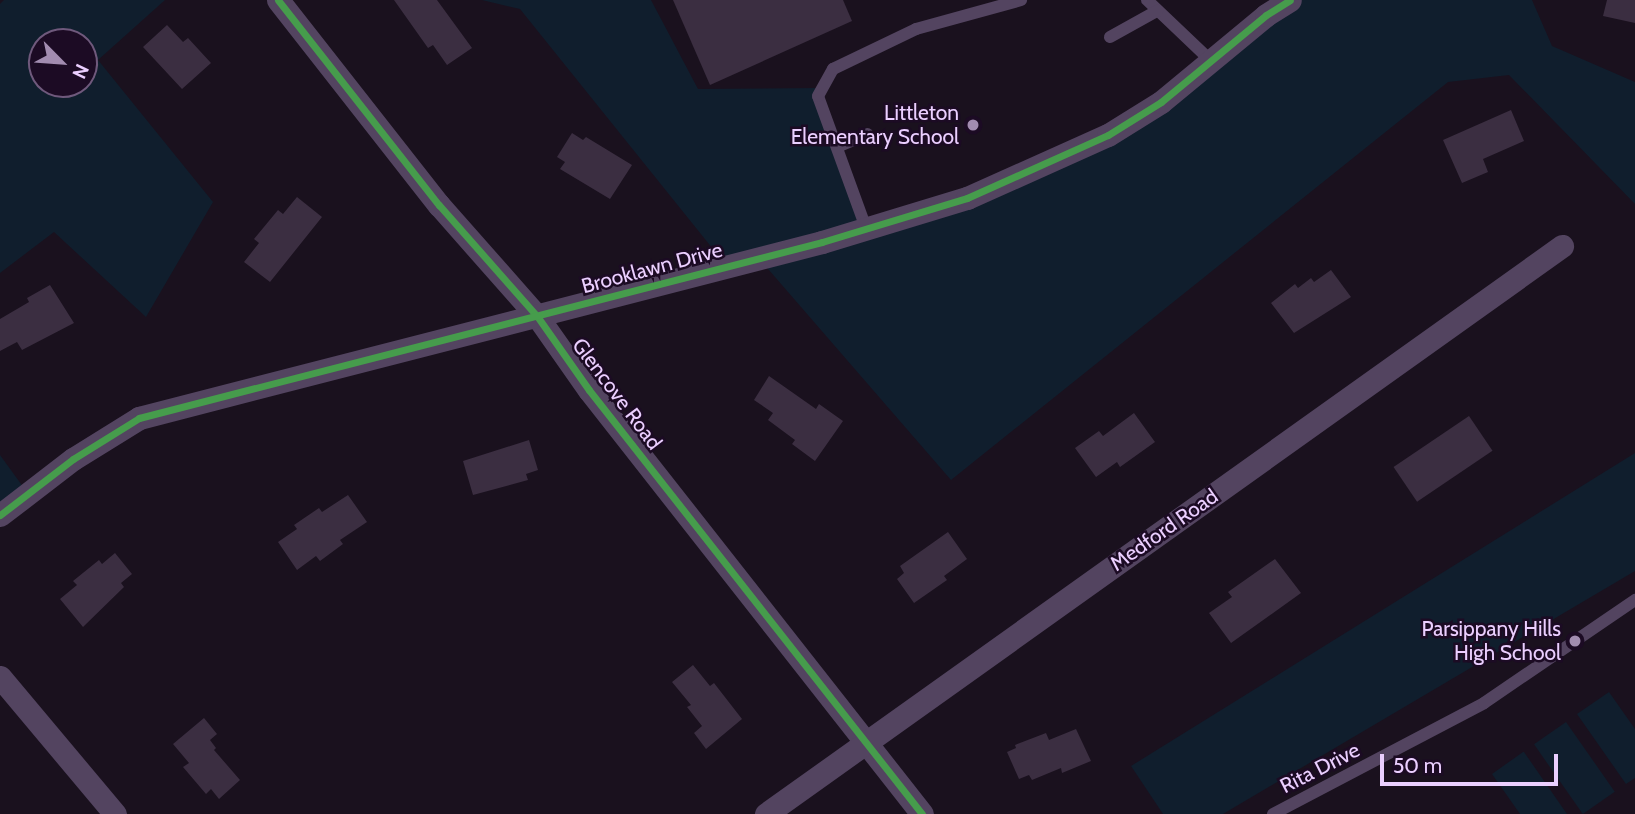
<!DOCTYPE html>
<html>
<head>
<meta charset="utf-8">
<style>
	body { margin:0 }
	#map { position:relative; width:1635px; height:814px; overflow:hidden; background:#1a111e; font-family:Cabin,sans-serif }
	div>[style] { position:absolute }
	.green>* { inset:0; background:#101e2d; transform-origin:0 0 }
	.building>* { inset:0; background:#3b2e41; transform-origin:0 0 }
	.service>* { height:12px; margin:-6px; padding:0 6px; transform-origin:6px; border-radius:6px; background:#534460 }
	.minor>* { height:23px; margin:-11.5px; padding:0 11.5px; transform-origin:11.5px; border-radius:11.5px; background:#534460 }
	.cycleway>* { height:7px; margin:-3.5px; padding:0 3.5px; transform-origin:3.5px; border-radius:3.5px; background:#469c4c }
	.dots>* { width:19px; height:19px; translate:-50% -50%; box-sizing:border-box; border:4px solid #1c0b24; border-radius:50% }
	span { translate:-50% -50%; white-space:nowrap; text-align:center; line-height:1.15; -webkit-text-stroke:5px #1c0b24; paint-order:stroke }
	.poi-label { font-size:21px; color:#ebcfff }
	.right { translate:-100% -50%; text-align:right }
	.street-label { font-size:21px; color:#ebcfff }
	.north { position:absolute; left:28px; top:28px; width:70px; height:70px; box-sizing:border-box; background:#1c0b24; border:2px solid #6f597c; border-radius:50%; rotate:115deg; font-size:19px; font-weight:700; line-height:28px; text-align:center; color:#ebcfff }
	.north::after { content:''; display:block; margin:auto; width:24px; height:32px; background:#a28cb0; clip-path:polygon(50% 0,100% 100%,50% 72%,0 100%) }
	.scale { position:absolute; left:1380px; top:754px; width:178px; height:32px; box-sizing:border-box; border:4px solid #ebcfff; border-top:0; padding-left:9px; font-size:21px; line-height:24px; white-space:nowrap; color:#ebcfff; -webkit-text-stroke:5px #1c0b24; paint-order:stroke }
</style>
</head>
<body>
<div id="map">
	<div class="green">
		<div style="clip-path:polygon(evenodd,4px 0,165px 0,98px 60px,213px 202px,146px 317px,54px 232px,0 273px,0 4px,4px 0,42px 42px,84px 42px,84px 84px,42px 84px,42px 42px)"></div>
		<div style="clip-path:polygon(482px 0,651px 0,698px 89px,820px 88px,866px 223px,1063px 162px,1299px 0,1532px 0,1552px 46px,1635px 82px,1635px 204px,1509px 75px,1448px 82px,951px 480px,755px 254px,725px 264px,520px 9px)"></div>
		<div style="clip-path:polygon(1635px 453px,1635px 571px,1223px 814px,1163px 814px,1131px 766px)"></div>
		<div style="clip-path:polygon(0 455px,29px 495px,0 517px)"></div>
		<div style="clip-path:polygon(1609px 692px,1635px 729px,1635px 778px,1626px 784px,1577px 714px)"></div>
		<div style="left:1566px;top:722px;width:85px;height:39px;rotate:55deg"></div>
		<div style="clip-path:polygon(1523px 752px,1524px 752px,1567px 814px,1520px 814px,1492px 774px)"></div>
	</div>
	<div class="building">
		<div style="clip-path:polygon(394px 0,437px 0,472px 48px,447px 65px,433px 45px,428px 48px)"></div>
		<div style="clip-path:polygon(673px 0,843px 0,852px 21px,710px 85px)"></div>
		<div style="clip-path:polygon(1607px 0,1635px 0,1635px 23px,1603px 16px)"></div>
		<div style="clip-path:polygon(167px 25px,183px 42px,188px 38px,211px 63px,182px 89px,143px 47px)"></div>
		<div style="clip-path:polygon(1511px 110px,1524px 141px,1483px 159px,1488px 172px,1462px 183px,1443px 140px)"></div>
		<div style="clip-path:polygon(572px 133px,583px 140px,586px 137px,632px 165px,610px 199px,560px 169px,565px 162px,557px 157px)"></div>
		<div style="clip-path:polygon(297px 197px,322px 217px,270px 282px,244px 262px,259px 243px,254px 239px,278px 210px,283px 214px)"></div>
		<div style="clip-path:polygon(1331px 270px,1351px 297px,1294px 333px,1271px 303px,1295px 284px,1298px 288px,1311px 278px,1314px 282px)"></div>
		<div style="clip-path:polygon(50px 285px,74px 323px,22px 350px,17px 342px,0 351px,0 319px,29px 302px,27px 298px)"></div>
		<div style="clip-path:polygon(769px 376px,816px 409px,819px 404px,843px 421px,815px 461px,792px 444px,795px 440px,768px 420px,773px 413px,754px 400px)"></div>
		<div style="clip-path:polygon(1134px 413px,1155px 442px,1120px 467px,1117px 462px,1096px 477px,1075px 448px,1099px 431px,1103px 436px)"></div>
		<div style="left:1469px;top:416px;width:42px;height:91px;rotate:56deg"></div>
		<div style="clip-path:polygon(529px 440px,538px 470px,526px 474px,528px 480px,473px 495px,463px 461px)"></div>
		<div style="clip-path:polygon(348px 495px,367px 522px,340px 540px,343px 544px,320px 561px,316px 556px,297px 570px,278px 542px,297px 529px,294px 525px,319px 508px,322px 512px)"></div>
		<div style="clip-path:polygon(948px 532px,967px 559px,944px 576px,947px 580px,914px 603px,897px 579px,904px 573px,900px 566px)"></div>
		<div style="clip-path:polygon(115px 553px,132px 574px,121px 583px,124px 587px,83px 627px,60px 599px,77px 585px,73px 581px,99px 560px,102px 564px)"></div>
		<div style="clip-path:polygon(1275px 559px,1301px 593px,1231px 643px,1209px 613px,1232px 597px,1228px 592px)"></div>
		<div style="clip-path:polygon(693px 665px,710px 686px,714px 683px,742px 719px,706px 749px,694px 733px,702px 726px,687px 707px,691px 705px,672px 682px)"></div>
		<div style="clip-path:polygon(204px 718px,217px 734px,210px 740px,216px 748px,214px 750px,240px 780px,219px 799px,211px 789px,206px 794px,183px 767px,189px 763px,173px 744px)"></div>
		<div style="clip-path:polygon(1076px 729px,1091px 761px,1062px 773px,1061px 768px,1032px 780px,1029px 775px,1019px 779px,1007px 752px,1016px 748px,1015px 745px,1046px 733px,1049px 740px)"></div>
	</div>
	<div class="service">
		<div style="left:1147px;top:0;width:88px;rotate:43.6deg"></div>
		<div style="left:1110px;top:37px;width:54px;rotate:-29deg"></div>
		<div style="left:837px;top:147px;width:33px;rotate:-23deg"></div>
		<div style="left:866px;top:228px;width:140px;rotate:-110deg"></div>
		<div style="left:818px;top:96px;width:31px;rotate:-61deg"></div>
		<div style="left:833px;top:69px;width:92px;rotate:-25.7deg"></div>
		<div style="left:916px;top:29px;width:109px;rotate:-15.4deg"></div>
		<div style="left:1273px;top:814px;width:238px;rotate:-27.7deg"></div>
		<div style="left:1484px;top:703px;width:183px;rotate:-34.3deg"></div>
	</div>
	<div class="minor">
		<div style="left:278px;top:0;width:261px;rotate:51.9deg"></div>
		<div style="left:439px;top:205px;width:148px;rotate:48.6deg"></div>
		<div style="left:537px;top:316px;width:90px;rotate:54.9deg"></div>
		<div style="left:589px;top:390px;width:539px;rotate:51.85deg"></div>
		<div style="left:0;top:515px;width:92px;rotate:-37.5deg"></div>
		<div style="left:73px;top:459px;width:78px;rotate:-31.8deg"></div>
		<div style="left:139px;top:418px;width:705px;rotate:-14.45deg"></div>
		<div style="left:822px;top:242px;width:152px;rotate:-16.9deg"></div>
		<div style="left:967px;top:198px;width:154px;rotate:-24.1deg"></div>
		<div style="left:1108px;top:135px;width:62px;rotate:-31.9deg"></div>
		<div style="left:1161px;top:102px;width:136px;rotate:-39.6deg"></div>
		<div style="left:1266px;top:15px;width:28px;rotate:-32deg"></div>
		<div style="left:0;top:677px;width:179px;rotate:50deg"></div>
		<div style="left:766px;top:814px;width:978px;rotate:-35.51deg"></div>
	</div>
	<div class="cycleway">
		<div style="left:278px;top:0;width:261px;rotate:51.9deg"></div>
		<div style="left:439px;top:205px;width:148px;rotate:48.6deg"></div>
		<div style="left:537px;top:316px;width:90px;rotate:54.9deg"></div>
		<div style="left:589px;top:390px;width:539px;rotate:51.85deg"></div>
		<div style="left:0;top:515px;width:92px;rotate:-37.5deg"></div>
		<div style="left:73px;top:459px;width:78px;rotate:-31.8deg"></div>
		<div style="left:139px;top:418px;width:705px;rotate:-14.45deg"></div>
		<div style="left:822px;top:242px;width:152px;rotate:-16.9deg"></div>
		<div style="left:967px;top:198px;width:154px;rotate:-24.1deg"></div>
		<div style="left:1108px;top:135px;width:62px;rotate:-31.9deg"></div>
		<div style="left:1161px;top:102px;width:136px;rotate:-39.6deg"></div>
		<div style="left:1266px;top:15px;width:28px;rotate:-32deg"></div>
	</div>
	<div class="dots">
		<div style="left:973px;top:125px;background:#a28cb0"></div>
		<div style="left:1575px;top:641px;background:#a28cb0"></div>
	</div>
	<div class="poi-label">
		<span class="right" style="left:959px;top:125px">Littleton<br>Elementary School</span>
		<span class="right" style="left:1561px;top:641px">Parsippany Hills<br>High School</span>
	</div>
	<div class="street-label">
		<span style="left:652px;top:268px;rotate:-15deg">Brooklawn Drive</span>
		<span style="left:617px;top:394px;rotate:53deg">Glencove Road</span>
		<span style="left:1164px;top:530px;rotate:-35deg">Medford Road</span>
		<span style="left:1320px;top:768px;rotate:-27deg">Rita Drive</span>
	</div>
	<div class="north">N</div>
	<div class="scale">50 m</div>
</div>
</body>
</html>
